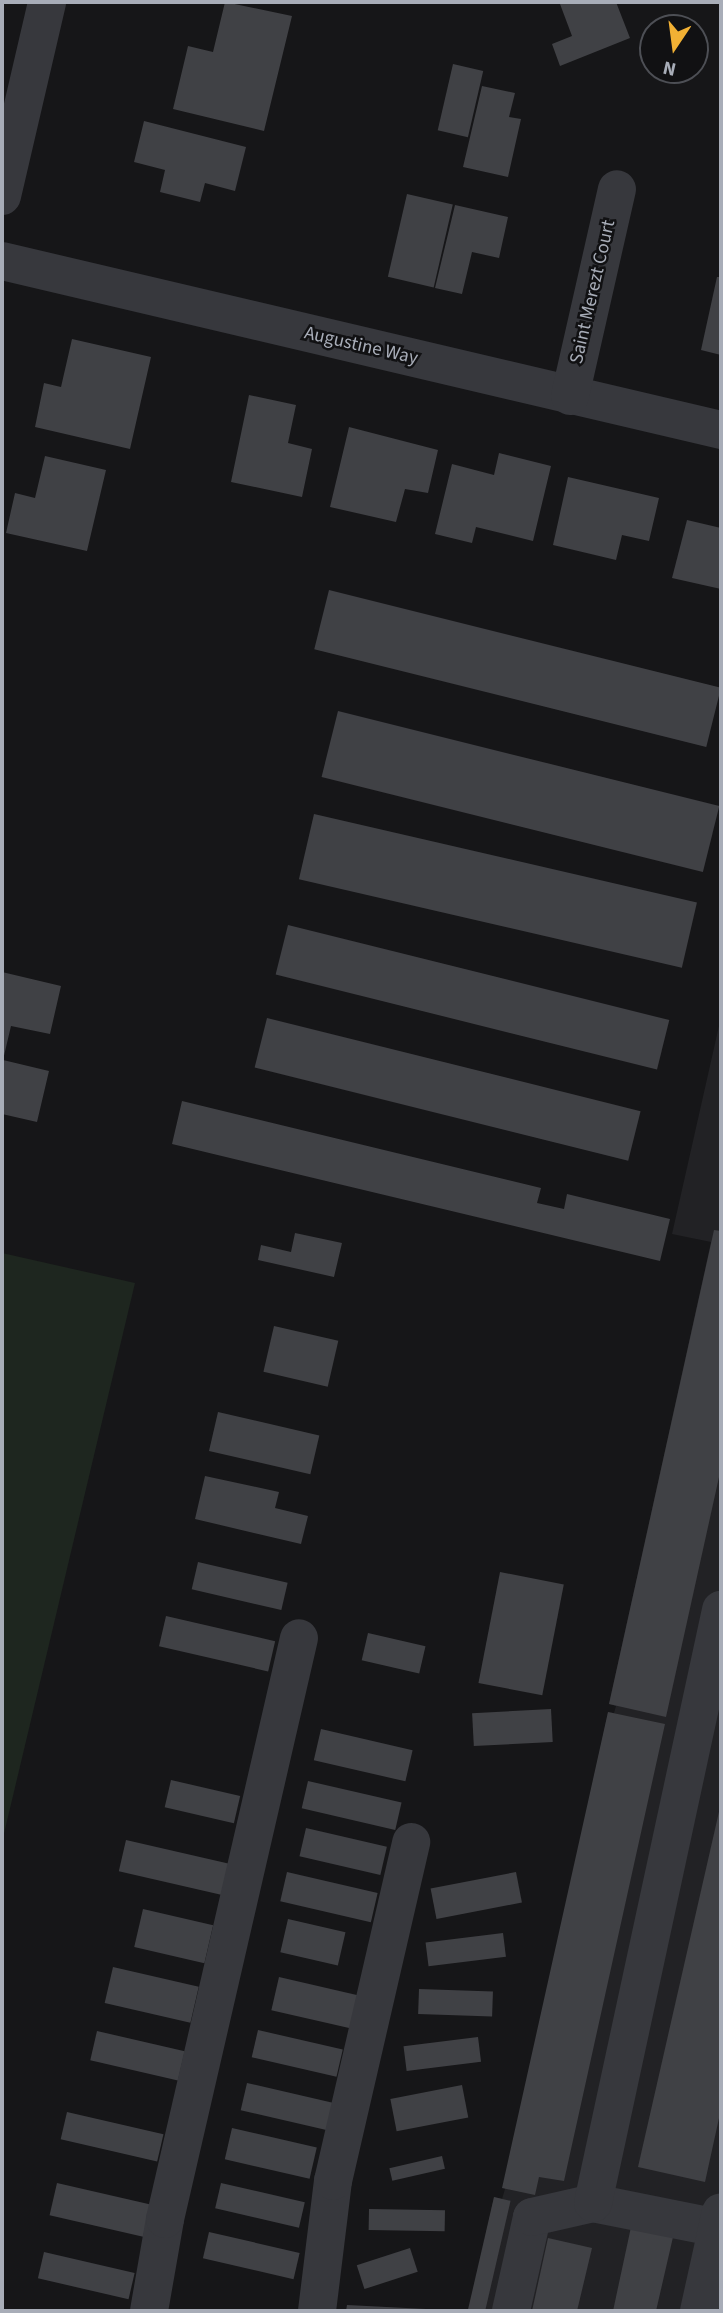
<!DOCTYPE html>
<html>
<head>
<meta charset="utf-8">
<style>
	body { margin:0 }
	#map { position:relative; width:723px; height:2313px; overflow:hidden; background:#161618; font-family:"Source Sans 3",sans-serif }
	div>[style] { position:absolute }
	.built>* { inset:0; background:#222225 }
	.green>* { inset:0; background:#1e261f }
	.building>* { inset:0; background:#404145; transform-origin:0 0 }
	.minor>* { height:38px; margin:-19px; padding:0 19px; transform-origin:19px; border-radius:19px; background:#37383d }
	span { translate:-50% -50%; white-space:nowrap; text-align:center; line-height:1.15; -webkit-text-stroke:5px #111113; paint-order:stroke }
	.street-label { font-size:19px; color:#a8adb8 }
	.frame { position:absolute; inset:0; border:4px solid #a8adb8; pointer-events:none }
	.north { position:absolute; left:639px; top:14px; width:70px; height:70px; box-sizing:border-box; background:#111113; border:2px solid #4d4f55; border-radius:50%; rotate:193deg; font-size:19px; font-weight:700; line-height:28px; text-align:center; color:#a8adb8 }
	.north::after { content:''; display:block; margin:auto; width:24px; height:32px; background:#f2b134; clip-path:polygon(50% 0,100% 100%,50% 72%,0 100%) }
</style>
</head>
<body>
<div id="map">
	<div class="built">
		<div style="clip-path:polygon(721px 1017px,721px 2311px,469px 2311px,494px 2197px,502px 2199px,505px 2189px,608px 1712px,614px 1713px,616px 1706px,609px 1704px,711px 1242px,672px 1234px)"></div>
	</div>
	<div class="green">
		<div style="clip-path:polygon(2px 1253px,135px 1283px,2px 1842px)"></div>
	</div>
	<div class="building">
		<div style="clip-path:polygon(225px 2px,292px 16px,264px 131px,173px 109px,188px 46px,213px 52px)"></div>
		<div style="clip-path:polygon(565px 2px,616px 2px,630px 38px,560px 66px,552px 44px,572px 36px,560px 4px)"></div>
		<div style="left:453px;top:64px;width:31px;height:68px;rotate:13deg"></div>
		<div style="clip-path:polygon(482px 86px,515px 93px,509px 117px,521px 119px,508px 177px,463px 167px)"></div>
		<div style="clip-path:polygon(144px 121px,246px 147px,235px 191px,205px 183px,200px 202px,160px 192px,165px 170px,134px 162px)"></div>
		<div style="left:407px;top:194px;width:47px;height:85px;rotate:13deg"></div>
		<div style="clip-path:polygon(455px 205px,508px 217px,499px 258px,472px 252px,462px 294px,435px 288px)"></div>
		<div style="clip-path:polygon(717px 277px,721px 277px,721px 355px,701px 350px)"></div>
		<div style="clip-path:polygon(72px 339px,151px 357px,130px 449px,35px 427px,44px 383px,61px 387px)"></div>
		<div style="clip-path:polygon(249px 395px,296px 405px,288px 443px,312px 449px,302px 497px,231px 482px)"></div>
		<div style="clip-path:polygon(349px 427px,438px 450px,428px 493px,405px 489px,396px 522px,330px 507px)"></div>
		<div style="clip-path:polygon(499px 453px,551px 466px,533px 541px,476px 527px,472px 543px,435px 534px,452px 464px,494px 475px)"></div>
		<div style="clip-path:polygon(45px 456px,106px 470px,87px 551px,6px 533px,15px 493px,35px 498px)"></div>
		<div style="clip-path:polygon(568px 477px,659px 498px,649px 541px,622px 535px,616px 560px,553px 545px)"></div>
		<div style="clip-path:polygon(687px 520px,721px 528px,721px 589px,672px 578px)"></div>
		<div style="left:329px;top:590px;width:404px;height:61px;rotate:14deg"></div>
		<div style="left:338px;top:711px;width:393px;height:68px;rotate:14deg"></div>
		<div style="left:314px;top:814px;width:393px;height:67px;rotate:13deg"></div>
		<div style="left:288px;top:925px;width:393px;height:51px;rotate:14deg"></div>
		<div style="clip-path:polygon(2px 972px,61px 986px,50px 1034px,11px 1026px,3px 1060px,49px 1071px,37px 1122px,2px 1114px)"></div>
		<div style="left:267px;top:1018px;width:385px;height:51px;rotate:14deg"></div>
		<div style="clip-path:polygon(182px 1101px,541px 1188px,537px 1203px,564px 1209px,567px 1194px,670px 1219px,660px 1261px,172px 1144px)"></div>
		<div style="clip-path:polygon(714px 1230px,721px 1231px,721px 1468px,666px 1717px,609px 1704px)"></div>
		<div style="clip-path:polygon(295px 1233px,342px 1243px,334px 1277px,258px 1260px,261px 1245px,291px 1252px)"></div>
		<div style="left:274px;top:1326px;width:66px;height:47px;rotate:13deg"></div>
		<div style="left:218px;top:1412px;width:104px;height:40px;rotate:13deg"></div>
		<div style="clip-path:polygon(205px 1476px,279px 1492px,275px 1508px,308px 1516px,301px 1544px,195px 1519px)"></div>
		<div style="left:198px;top:1562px;width:92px;height:28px;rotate:13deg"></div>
		<div style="left:500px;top:1572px;width:65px;height:113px;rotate:11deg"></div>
		<div style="left:166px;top:1616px;width:112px;height:31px;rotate:13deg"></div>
		<div style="left:368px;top:1633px;width:59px;height:28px;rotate:13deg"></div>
		<div style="left:551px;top:1709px;width:33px;height:79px;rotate:87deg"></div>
		<div style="clip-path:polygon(608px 1712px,665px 1724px,564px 2181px,539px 2177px,535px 2195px,502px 2188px)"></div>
		<div style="left:321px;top:1729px;width:94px;height:32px;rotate:13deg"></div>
		<div style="left:171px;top:1780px;width:71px;height:28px;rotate:13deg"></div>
		<div style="left:308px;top:1781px;width:96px;height:28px;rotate:13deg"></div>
		<div style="clip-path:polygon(721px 1803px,721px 2109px,705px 2182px,638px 2167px)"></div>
		<div style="left:306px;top:1828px;width:83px;height:29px;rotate:13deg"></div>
		<div style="left:126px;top:1840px;width:106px;height:32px;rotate:13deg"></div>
		<div style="left:287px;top:1872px;width:93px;height:30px;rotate:13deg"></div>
		<div style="left:516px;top:1872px;width:31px;height:87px;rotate:79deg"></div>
		<div style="left:143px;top:1909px;width:72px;height:39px;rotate:13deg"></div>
		<div style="left:288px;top:1919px;width:59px;height:34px;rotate:13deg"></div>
		<div style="left:503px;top:1933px;width:24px;height:78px;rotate:83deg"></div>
		<div style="left:113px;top:1967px;width:88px;height:37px;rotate:13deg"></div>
		<div style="left:279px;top:1977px;width:82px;height:34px;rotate:13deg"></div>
		<div style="left:419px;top:1989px;width:74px;height:25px;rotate:2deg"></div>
		<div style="left:258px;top:2030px;width:87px;height:28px;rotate:13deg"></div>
		<div style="left:97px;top:2031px;width:90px;height:30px;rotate:13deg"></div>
		<div style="left:478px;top:2037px;width:25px;height:75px;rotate:83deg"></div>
		<div style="left:247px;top:2083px;width:89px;height:28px;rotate:13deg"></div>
		<div style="left:462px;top:2085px;width:33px;height:73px;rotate:79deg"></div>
		<div style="left:67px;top:2112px;width:99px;height:28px;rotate:13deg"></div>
		<div style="left:232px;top:2128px;width:87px;height:32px;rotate:13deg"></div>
		<div style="left:442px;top:2156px;width:13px;height:54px;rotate:77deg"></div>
		<div style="left:57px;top:2183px;width:96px;height:33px;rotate:13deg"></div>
		<div style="left:221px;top:2183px;width:86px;height:26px;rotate:13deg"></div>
		<div style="left:494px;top:2197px;width:17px;height:117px;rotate:13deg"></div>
		<div style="left:369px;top:2209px;width:76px;height:21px;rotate:1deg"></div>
		<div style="clip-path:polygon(631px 2227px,673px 2237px,656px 2311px,613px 2311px)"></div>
		<div style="left:209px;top:2232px;width:93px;height:27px;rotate:13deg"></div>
		<div style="clip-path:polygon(548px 2238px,592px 2248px,577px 2311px,532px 2311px)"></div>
		<div style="left:410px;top:2248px;width:25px;height:56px;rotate:72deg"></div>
		<div style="left:44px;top:2252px;width:93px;height:27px;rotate:13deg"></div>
		<div style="clip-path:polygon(347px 2305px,426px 2309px,426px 2311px,346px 2311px)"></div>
	</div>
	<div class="minor">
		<div style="left:2px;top:196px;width:199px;rotate:-76.9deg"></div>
		<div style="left:2px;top:261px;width:739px;rotate:13.23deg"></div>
		<div style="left:570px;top:396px;width:212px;rotate:-77.2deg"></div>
		<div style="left:593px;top:2203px;width:127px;rotate:11.3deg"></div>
		<div style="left:149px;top:2311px;width:93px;rotate:-80.1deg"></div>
		<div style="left:165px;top:2219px;width:596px;rotate:-77.01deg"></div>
		<div style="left:317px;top:2311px;width:131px;rotate:-83deg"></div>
		<div style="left:333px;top:2181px;width:348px;rotate:-77deg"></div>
		<div style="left:511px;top:2311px;width:96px;rotate:-77.4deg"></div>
		<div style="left:532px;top:2217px;width:63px;rotate:-12.9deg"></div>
		<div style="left:593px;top:2203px;width:607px;rotate:-77.82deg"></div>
		<div style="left:699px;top:2311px;width:101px;rotate:-77.5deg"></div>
	</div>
	<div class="street-label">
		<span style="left:593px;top:292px;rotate:-77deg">Saint Merezt Court</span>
		<span style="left:361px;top:346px;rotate:13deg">Augustine Way</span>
	</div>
	<div class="frame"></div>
	<div class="north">N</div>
</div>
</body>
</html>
